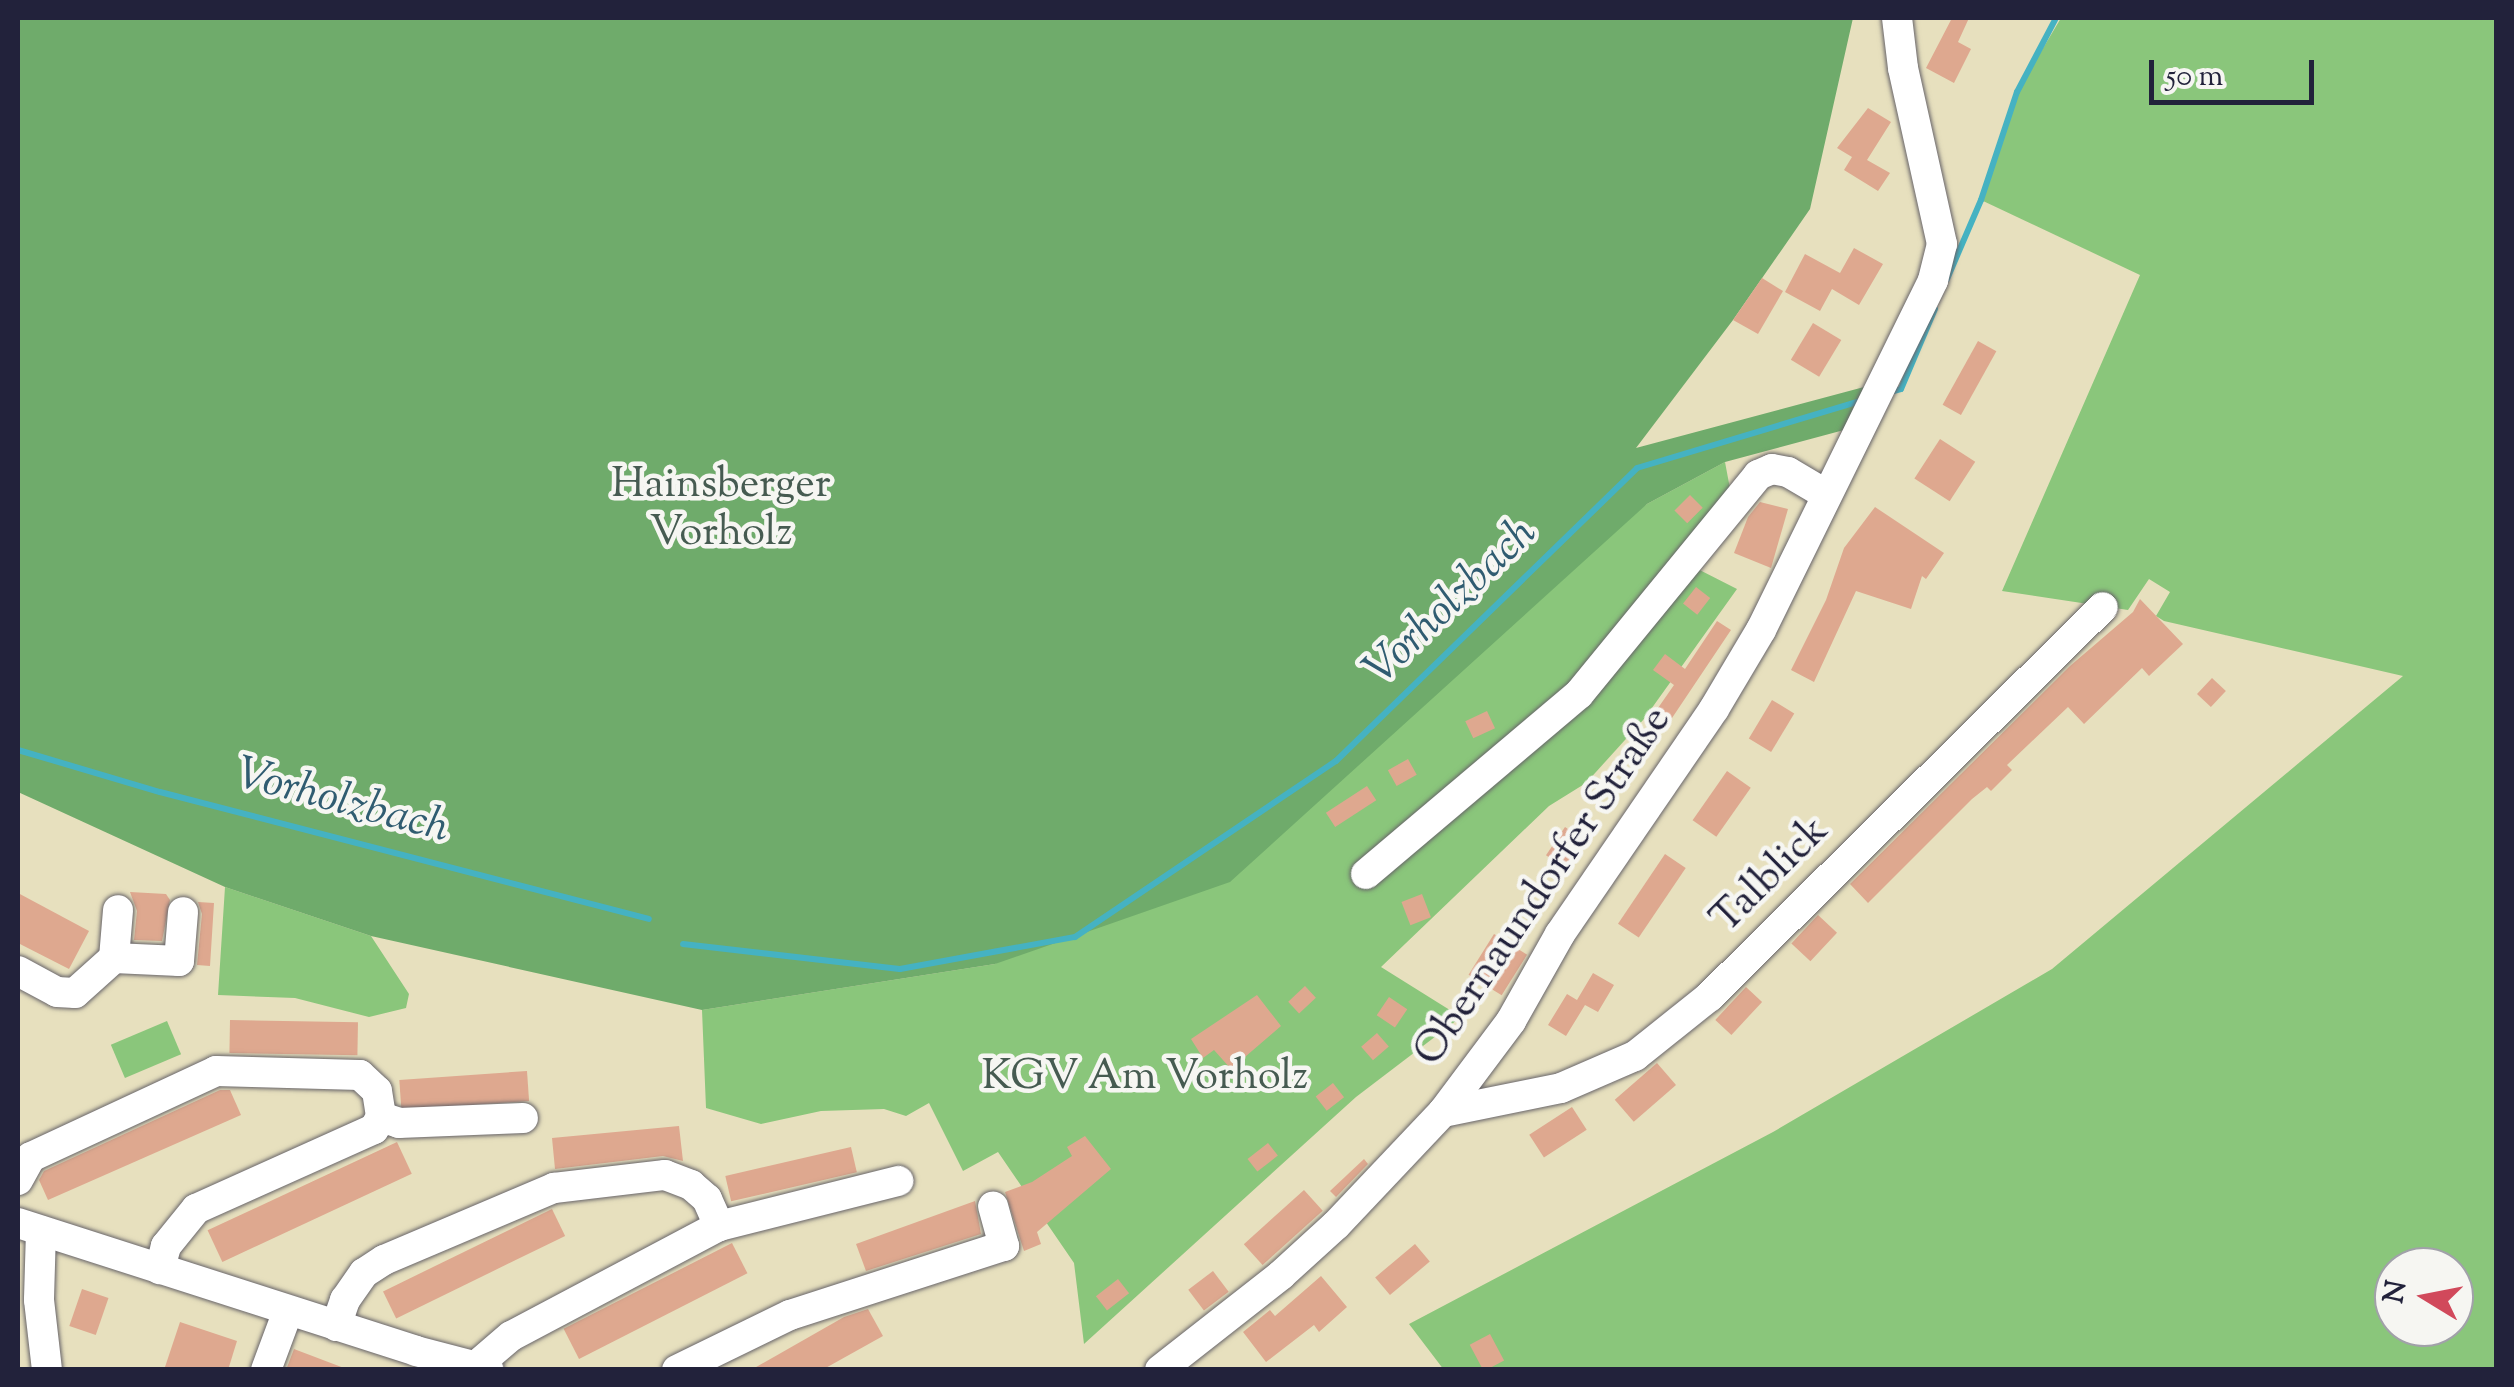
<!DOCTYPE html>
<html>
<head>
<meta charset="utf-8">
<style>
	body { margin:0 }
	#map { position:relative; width:2514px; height:1387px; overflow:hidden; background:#e7e0be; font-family:"Sorts Mill Goudy",serif }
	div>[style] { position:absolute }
	.green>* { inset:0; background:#8ac67b; transform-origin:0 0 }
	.forest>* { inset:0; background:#6fab6b }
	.stream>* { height:6px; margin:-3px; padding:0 3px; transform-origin:3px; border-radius:3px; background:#45b2c2 }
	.building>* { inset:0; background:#dea88f; transform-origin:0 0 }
	.roads { filter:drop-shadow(0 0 2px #676469) drop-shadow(0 0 2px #676469) }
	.minor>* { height:30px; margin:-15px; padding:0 15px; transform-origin:15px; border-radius:15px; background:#fff }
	span { translate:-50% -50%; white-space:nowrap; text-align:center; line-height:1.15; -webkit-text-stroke:9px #f6f6f2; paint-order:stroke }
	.park-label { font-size:42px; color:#465b51 }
	.street-label { font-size:42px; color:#22223b }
	.water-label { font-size:45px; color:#305c71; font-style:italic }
	.frame { position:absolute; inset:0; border:20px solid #22223b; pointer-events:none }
	.north { position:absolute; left:2374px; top:1247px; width:100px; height:100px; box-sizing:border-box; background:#f6f6f2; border:2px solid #a1a1a9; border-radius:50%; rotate:280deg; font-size:28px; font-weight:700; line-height:40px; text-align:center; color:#22223b }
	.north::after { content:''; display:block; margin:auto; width:35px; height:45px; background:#d1495b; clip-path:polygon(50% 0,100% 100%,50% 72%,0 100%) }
	.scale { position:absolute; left:2149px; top:60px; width:165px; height:45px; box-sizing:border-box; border:5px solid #22223b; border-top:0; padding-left:12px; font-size:30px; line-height:35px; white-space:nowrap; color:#22223b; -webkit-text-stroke:8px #f6f6f2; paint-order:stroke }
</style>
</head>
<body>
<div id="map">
	<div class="green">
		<div style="clip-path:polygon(evenodd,2061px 18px,2496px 18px,2496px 1369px,1444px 1370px,1409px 1324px,1773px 1132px,2052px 969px,2403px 676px,2164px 621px,2156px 616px,2170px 592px,2149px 579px,2128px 610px,2002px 591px,2140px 275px,1981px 200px,2017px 92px,2061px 18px,2394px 1267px,2454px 1267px,2454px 1327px,2394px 1327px,2394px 1267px)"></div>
		<div style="clip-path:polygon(1725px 462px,1731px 494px,1680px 560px,1737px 589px,1644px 719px,1586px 783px,1549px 806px,1381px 967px,1461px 1017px,1356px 1097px,1084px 1344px,1074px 1263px,998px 1152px,963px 1171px,929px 1103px,906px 1116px,884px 1109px,821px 1111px,761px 1124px,706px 1108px,702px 1010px,995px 964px,1647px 504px)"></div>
		<div style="clip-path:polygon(225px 887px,371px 936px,409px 994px,406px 1008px,369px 1017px,295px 998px,218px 995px)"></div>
		<div style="left:167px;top:1021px;width:36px;height:61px;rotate:67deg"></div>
	</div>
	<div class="forest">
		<div style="clip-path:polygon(18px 18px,1853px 18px,1810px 209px,1733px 320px,1636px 448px,1864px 387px,1844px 430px,1725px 462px,1647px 504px,1230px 882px,995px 964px,702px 1010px,371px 936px,225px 887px,18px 792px)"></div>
	</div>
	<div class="stream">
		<div style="left:1947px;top:279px;width:86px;rotate:-66.7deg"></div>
		<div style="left:1981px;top:200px;width:114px;rotate:-71.6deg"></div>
		<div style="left:2017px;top:92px;width:84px;rotate:-62.2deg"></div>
		<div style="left:1891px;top:392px;width:10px;rotate:-17deg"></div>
		<div style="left:1901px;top:389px;width:87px;rotate:-67deg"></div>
		<div style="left:18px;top:750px;width:148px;rotate:16.5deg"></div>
		<div style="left:160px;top:792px;width:505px;rotate:14.56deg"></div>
		<div style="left:683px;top:944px;width:218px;rotate:6.6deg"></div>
		<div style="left:900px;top:969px;width:178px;rotate:-10.4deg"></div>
		<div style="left:1075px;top:937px;width:315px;rotate:-34deg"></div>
		<div style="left:1336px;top:761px;width:420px;rotate:-44.2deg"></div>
		<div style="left:1637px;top:468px;width:237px;rotate:-16.7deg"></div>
	</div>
	<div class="building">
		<div style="clip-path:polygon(1952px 18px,1969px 18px,1958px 42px,1971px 49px,1954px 83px,1926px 68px)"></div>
		<div style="clip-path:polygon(1868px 108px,1891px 122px,1867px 160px,1890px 173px,1878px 191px,1844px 170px,1852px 157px,1837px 148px)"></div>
		<div style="clip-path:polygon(1854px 248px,1883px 264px,1859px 305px,1832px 289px,1820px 311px,1785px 292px,1805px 254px,1840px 273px)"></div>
		<div style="clip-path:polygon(1762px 278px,1783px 291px,1758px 334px,1733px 320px)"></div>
		<div style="left:1813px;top:323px;width:33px;height:43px;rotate:31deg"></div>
		<div style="left:1978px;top:341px;width:21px;height:73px;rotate:29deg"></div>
		<div style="left:1940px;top:439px;width:42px;height:47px;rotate:33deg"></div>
		<div style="left:1690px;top:495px;width:18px;height:22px;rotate:45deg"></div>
		<div style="clip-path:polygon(1760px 502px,1788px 509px,1771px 568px,1734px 553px,1748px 517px)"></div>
		<div style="clip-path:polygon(1875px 507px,1944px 553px,1926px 579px,1922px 576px,1911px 609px,1856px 591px,1814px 682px,1791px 670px,1826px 600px,1844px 548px)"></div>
		<div style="left:1696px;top:587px;width:18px;height:21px;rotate:38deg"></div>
		<div style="clip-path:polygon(2140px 599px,2183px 644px,2149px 676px,2142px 668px,2084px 724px,2068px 707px,2007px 765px,2012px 770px,1991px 791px,1987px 787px,1972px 799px,1868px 903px,1850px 884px,2070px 666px,2133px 612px)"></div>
		<div style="clip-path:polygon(1717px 621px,1731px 630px,1672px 718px,1658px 708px,1674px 685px,1653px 670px,1665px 654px,1685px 669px)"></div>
		<div style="left:2212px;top:678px;width:19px;height:22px;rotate:43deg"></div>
		<div style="left:1772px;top:700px;width:26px;height:45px;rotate:31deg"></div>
		<div style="left:1487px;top:711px;width:19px;height:24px;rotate:65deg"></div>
		<div style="left:1408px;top:759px;width:18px;height:23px;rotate:61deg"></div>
		<div style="left:1727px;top:771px;width:29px;height:60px;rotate:35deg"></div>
		<div style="left:1367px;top:786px;width:17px;height:49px;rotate:57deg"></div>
		<div style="left:1565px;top:827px;width:27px;height:34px;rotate:34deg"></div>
		<div style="left:1665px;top:854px;width:25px;height:84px;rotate:34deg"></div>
		<div style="clip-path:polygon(130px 892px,166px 894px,170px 900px,162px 941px,134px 940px,137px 911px)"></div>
		<div style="clip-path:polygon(18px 893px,89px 931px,69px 969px,18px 943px)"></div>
		<div style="left:1422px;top:894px;width:25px;height:22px;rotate:69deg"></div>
		<div style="clip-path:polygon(198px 902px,214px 903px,210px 966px,197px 965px,202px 914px)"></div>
		<div style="left:1818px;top:915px;width:26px;height:39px;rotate:43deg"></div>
		<div style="left:1494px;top:934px;width:39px;height:48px;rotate:32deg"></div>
		<div style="clip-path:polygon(1593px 973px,1614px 985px,1598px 1012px,1585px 1005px,1566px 1036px,1548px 1025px,1567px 994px,1577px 1000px)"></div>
		<div style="left:1305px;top:986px;width:16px;height:23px;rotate:47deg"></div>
		<div style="left:1746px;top:987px;width:22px;height:45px;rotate:43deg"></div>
		<div style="clip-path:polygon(1257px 995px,1281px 1026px,1231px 1069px,1214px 1050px,1203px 1058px,1191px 1039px)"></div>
		<div style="left:1389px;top:997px;width:22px;height:22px;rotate:34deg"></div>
		<div style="left:230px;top:1020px;width:128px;height:33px;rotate:1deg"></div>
		<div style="left:1377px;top:1033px;width:18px;height:21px;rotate:49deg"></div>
		<div style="left:1657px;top:1063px;width:29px;height:56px;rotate:49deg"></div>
		<div style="left:527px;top:1071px;width:30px;height:128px;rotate:86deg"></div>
		<div style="left:1333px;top:1083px;width:18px;height:22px;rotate:52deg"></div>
		<div style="clip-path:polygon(220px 1090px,230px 1090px,241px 1115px,48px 1200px,39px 1180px,44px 1171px)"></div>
		<div style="left:1572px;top:1107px;width:27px;height:51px;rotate:57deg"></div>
		<div style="clip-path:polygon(679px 1126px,683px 1161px,663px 1156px,555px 1169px,552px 1138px)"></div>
		<div style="clip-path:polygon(1085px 1136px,1111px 1169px,1037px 1232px,1041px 1244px,1024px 1251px,1005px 1192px,1032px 1182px,1072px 1156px,1067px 1147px)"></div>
		<div style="left:397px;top:1142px;width:35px;height:209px;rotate:65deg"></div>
		<div style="left:1268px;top:1143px;width:16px;height:26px;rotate:52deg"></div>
		<div style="left:851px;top:1147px;width:26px;height:129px;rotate:77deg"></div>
		<div style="clip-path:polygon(1364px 1159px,1368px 1164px,1336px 1197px,1330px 1191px)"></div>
		<div style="left:1304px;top:1190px;width:28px;height:81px;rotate:48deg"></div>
		<div style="clip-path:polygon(975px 1201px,981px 1234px,866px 1271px,856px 1244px)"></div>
		<div style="left:552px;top:1209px;width:30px;height:188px;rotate:64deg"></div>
		<div style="left:732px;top:1243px;width:34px;height:189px;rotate:63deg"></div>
		<div style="left:1415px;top:1244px;width:23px;height:52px;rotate:50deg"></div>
		<div style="left:1213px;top:1271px;width:26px;height:31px;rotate:53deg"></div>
		<div style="clip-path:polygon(1321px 1276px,1347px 1307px,1319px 1332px,1314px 1325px,1266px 1362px,1243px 1332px,1270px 1310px,1275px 1316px)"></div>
		<div style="left:1118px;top:1279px;width:18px;height:28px;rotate:52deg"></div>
		<div style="left:82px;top:1289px;width:28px;height:39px;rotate:19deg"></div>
		<div style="clip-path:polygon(868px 1309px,883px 1336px,822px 1370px,751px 1370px,844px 1317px)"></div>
		<div style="clip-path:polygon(180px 1322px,237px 1341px,228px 1370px,164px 1370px)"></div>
		<div style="left:1490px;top:1334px;width:30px;height:23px;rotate:62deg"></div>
		<div style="clip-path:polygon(294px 1349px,344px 1368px,344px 1370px,286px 1370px)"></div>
	</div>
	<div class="roads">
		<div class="minor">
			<div style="left:1366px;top:874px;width:279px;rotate:-40.2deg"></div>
			<div style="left:1579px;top:694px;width:283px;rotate:-50.7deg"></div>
			<div style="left:1758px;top:475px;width:15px;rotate:-23deg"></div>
			<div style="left:1772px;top:469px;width:16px;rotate:11deg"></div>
			<div style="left:1788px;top:472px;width:45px;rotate:30.5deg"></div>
			<div style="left:114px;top:958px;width:48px;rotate:-85.2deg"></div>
			<div style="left:18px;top:971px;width:44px;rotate:28.3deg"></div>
			<div style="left:57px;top:992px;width:18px;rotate:3deg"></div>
			<div style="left:75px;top:993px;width:52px;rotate:-41.9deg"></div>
			<div style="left:114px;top:958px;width:65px;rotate:2.6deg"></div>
			<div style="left:179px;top:961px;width:49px;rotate:-85.3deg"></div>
			<div style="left:1443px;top:1112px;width:120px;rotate:-11.5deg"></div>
			<div style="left:1561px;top:1088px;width:81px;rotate:-23.4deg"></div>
			<div style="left:1635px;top:1056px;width:95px;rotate:-38.6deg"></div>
			<div style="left:1709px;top:997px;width:554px;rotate:-44.71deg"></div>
			<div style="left:381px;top:1117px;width:19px;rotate:18deg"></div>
			<div style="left:399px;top:1123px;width:124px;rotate:-2.3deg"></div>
			<div style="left:18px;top:1180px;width:26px;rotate:-61deg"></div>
			<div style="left:31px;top:1157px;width:204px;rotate:-24.9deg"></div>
			<div style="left:216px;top:1071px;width:144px;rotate:1.6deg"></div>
			<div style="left:360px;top:1075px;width:23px;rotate:43deg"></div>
			<div style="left:377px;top:1091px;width:26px;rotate:81deg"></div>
			<div style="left:381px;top:1117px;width:14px;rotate:120deg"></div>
			<div style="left:374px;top:1129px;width:195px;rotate:155.8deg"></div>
			<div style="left:196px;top:1209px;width:48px;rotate:129deg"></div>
			<div style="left:166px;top:1246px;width:24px;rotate:105deg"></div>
			<div style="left:18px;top:1223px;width:418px;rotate:17.8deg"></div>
			<div style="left:416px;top:1351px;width:75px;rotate:14.6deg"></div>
			<div style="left:719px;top:1226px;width:185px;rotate:-14.1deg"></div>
			<div style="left:41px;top:1231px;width:69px;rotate:91.7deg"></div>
			<div style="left:39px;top:1300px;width:70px;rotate:83.5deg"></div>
			<div style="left:336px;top:1326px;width:28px;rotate:-71deg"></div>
			<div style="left:345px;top:1300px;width:33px;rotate:-55deg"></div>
			<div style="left:364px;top:1273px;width:24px;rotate:-33deg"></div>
			<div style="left:384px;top:1260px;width:185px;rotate:-23deg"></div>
			<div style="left:554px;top:1188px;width:112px;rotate:-6.7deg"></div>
			<div style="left:665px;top:1175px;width:28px;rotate:21deg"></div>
			<div style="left:691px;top:1185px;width:21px;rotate:41deg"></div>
			<div style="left:707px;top:1199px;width:30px;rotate:66deg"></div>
			<div style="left:719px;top:1226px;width:235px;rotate:152.1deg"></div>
			<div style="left:511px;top:1336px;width:46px;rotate:139.4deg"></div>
			<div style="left:266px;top:1370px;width:63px;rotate:-69.6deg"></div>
			<div style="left:677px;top:1370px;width:126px;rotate:-26deg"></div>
			<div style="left:790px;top:1315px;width:225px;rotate:-17.9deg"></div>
			<div style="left:1004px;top:1246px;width:41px;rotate:-105.4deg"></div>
			<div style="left:1160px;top:1370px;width:154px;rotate:-38.1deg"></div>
			<div style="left:1281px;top:1275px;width:74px;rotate:-42.3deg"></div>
			<div style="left:1336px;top:1225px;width:156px;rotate:-46.6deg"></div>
			<div style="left:1443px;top:1112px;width:114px;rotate:-53.2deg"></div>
			<div style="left:1511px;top:1021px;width:100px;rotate:-60.6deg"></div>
			<div style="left:1560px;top:934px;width:273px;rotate:-55.6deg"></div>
			<div style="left:1714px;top:709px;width:92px;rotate:-59.3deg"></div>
			<div style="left:1761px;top:630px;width:390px;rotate:-63.8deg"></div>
			<div style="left:1933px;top:280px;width:37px;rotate:-76deg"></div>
			<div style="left:1942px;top:244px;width:180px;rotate:-102.5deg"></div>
			<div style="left:1903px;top:68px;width:50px;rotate:-96.8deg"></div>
		</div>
	</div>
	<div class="park-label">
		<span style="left:721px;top:510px">Hainsberger<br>Vorholz</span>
		<span style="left:1145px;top:1078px">KGV Am Vorholz</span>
	</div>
	<div class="street-label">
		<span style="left:1771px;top:876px;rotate:-45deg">Talblick</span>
		<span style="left:1544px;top:887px;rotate:-56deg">Obernaundorfer Straße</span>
	</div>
	<div class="water-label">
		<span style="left:1452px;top:603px;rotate:-44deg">Vorholzbach</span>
		<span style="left:342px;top:803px;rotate:15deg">Vorholzbach</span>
	</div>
	<div class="frame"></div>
	<div class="north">N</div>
	<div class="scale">50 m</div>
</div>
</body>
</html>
